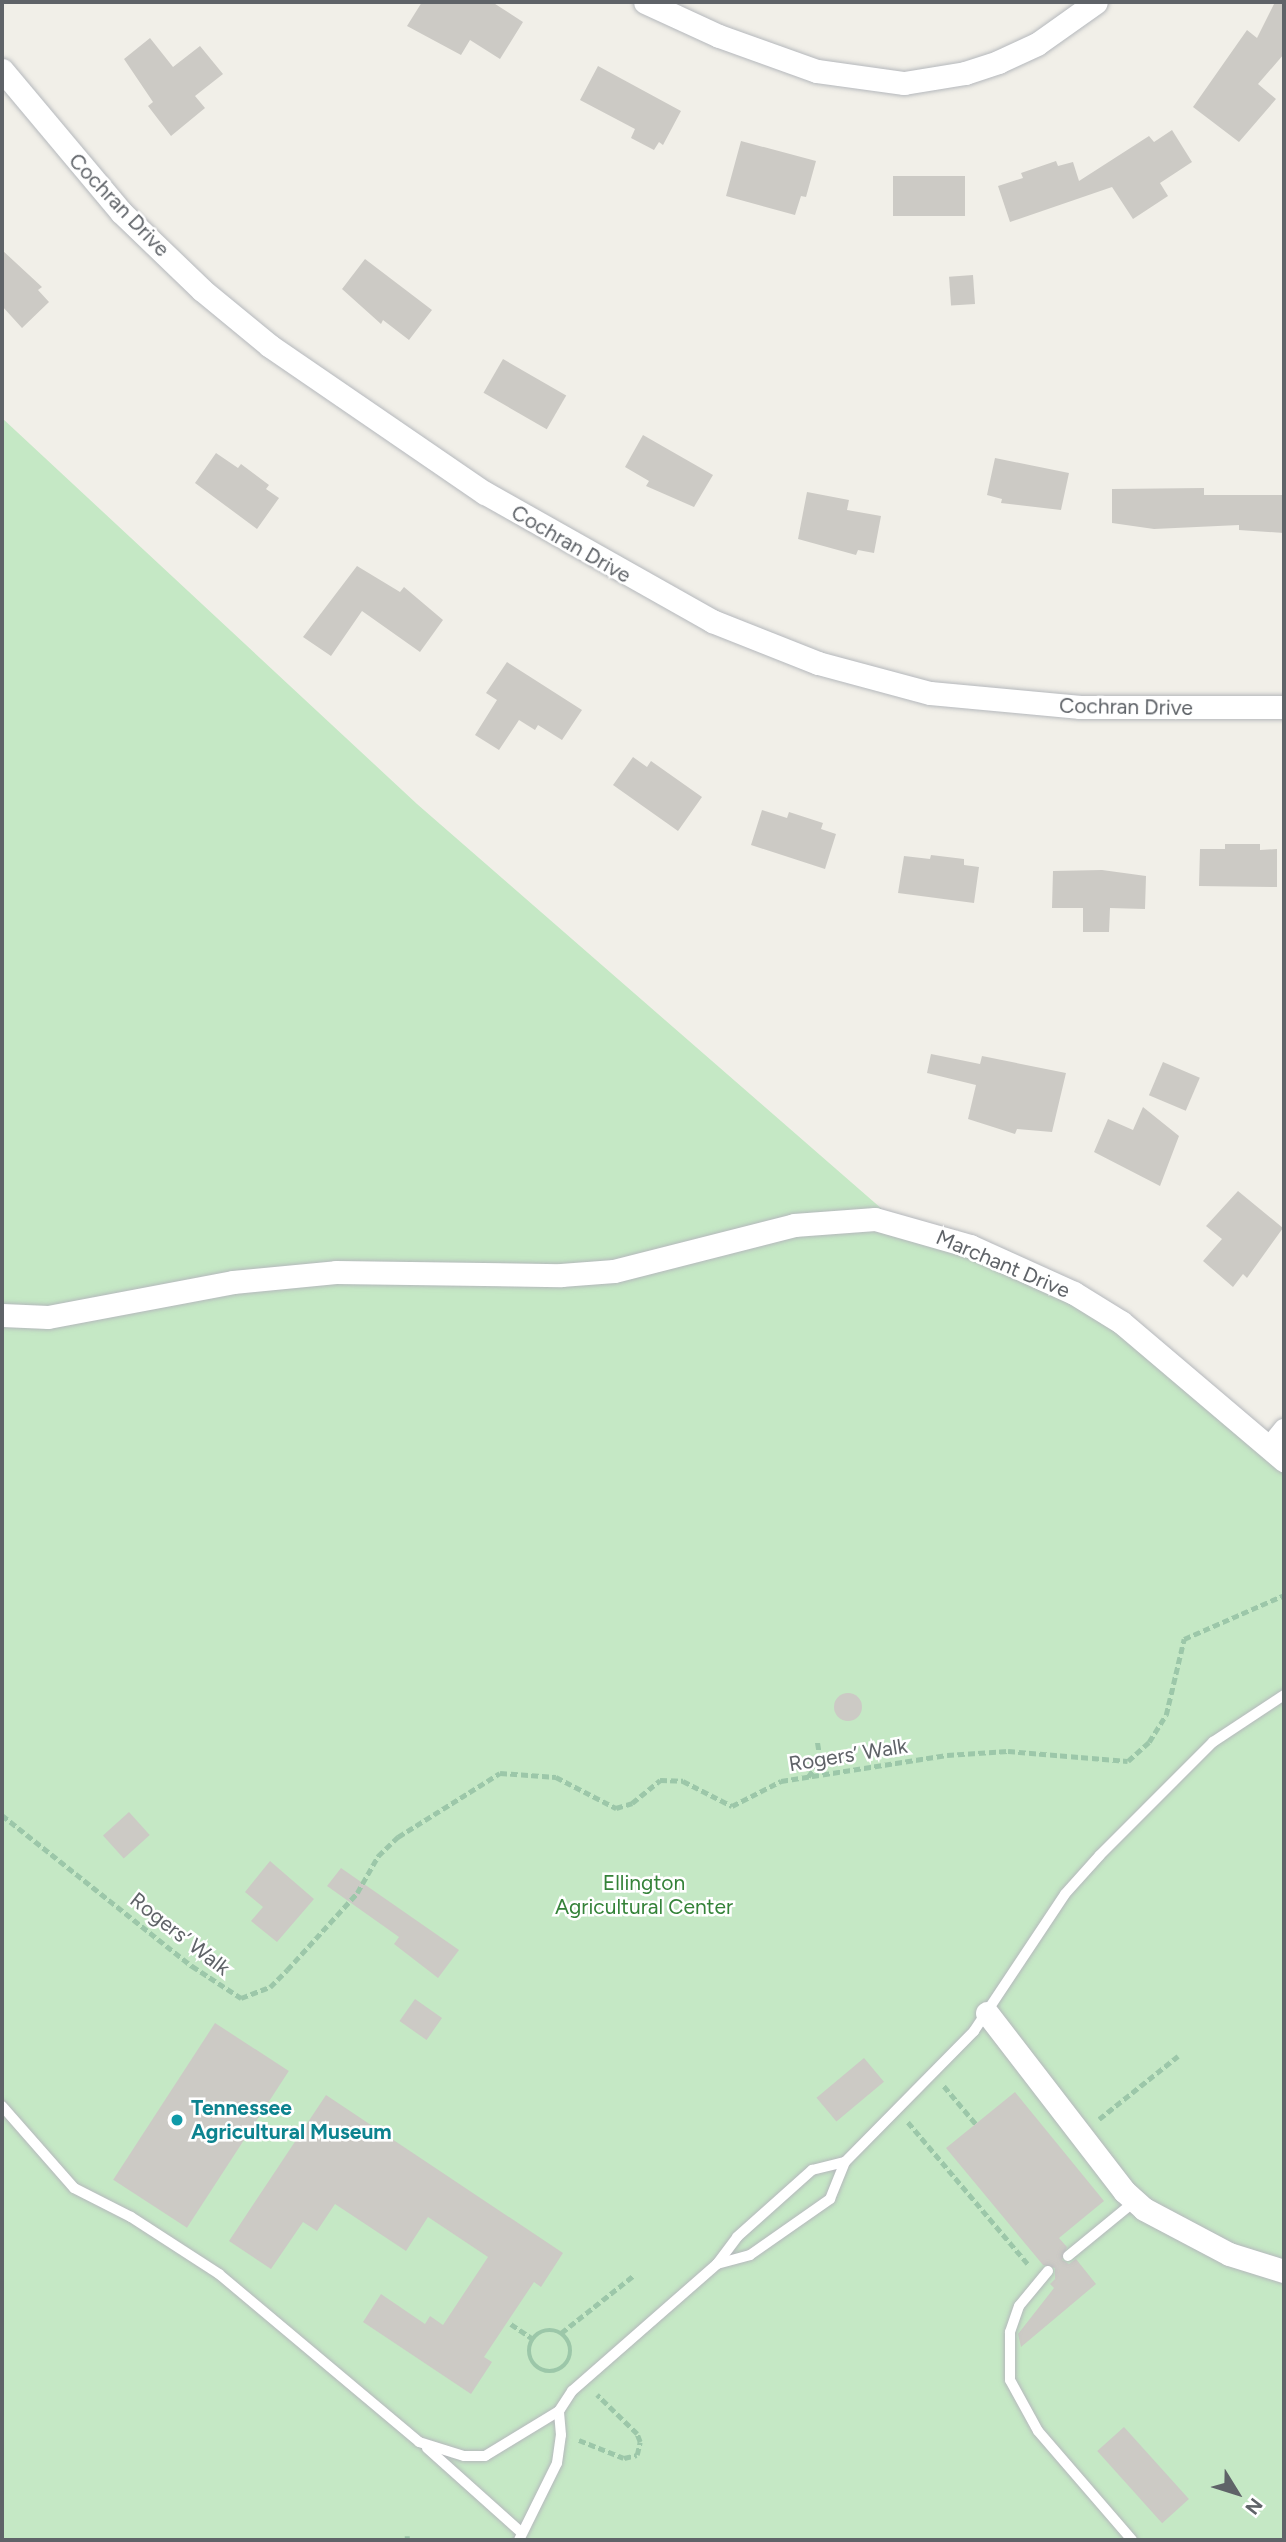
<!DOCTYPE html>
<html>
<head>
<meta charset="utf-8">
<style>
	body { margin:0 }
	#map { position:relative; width:1286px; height:2542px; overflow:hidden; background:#f1efe8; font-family:Figtree,sans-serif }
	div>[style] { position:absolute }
	.green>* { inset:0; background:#c5e8c5 }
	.building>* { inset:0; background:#cccac5; transform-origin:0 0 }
	.round { border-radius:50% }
	.path>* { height:4.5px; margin-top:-2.25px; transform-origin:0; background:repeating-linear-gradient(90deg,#9cc7a9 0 7px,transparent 0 10.5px) }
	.path>.ring { margin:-2.25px; padding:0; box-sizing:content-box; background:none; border:4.5px solid #9cc7a9; border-radius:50% }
	.roads { filter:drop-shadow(0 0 2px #b5b8bc) drop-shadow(0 0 2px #b5b8bc) }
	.service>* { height:10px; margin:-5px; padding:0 5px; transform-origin:5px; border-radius:5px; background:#fff }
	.minor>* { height:23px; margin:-11.5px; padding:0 11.5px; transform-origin:11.5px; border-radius:11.5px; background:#fff }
	.dots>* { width:19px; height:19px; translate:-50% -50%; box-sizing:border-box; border:4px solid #fff; border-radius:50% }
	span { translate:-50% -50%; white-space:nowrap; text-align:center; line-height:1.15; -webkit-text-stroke:5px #fff; paint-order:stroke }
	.street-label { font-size:21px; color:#5f6368 }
	.park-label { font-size:21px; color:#348238 }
	.culture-label { font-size:21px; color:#0d838f; font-weight:700 }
	.left { translate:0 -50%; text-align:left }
	.frame { position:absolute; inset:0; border:4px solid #5f6368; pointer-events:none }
	.north { position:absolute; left:1202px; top:2458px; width:70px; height:70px; -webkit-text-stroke:5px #fff; paint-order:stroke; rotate:128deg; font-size:19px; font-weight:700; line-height:28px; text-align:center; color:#5f6368 }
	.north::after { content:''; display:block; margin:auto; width:24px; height:32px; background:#5f6368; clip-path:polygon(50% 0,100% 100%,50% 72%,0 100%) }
</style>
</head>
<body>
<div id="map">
	<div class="green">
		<div style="clip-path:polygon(2px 418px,417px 804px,898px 1223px,1074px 1293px,1284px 1460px,1284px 2540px,2px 2540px)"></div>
	</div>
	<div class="building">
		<div style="clip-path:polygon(422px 2px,492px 2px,523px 22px,500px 59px,470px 40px,461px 55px,407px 26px)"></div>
		<div style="clip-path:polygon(1275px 2px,1284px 2px,1284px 54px,1258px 84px,1276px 99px,1239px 142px,1193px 107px,1247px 30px,1257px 38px)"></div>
		<div style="clip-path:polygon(150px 38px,173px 67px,200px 46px,223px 74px,195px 96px,205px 108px,171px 136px,148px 106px,153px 102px,124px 59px)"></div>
		<div style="clip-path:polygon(598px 66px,681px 111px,663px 145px,659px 142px,654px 150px,631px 138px,635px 129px,580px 100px)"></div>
		<div style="clip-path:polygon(1172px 130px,1192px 162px,1160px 183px,1168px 196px,1133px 219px,1112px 187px,1010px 222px,998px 186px,1023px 178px,1021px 173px,1056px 161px,1058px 166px,1073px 162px,1079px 181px,1149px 136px,1154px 142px)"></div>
		<div style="clip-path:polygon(741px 141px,816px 161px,806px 197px,801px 196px,795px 215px,726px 196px)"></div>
		<div style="left:893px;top:176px;width:72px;height:40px"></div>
		<div style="clip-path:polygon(2px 250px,42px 287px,38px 290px,49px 302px,22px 328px,2px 306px)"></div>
		<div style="clip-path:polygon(365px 259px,432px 310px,409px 340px,383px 320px,381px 324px,342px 289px)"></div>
		<div style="left:973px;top:275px;width:29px;height:24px;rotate:86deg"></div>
		<div style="left:503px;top:359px;width:73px;height:39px;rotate:30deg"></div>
		<div style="clip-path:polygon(643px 435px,713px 475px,694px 507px,646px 486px,649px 481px,625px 467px)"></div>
		<div style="clip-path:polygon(216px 453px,238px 468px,241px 464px,269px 485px,266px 489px,279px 498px,257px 529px,195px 483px)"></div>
		<div style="clip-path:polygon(995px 458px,1069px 473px,1061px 510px,1001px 503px,1002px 499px,987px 495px)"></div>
		<div style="clip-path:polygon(1204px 488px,1204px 495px,1284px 495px,1284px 533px,1239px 530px,1239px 525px,1154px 529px,1112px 523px,1112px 489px)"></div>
		<div style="clip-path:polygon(807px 492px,849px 500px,847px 510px,881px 516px,874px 553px,858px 550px,856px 555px,798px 539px)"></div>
		<div style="clip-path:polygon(357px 566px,400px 592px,404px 587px,443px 620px,420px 652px,362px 611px,331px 656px,303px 637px)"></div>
		<div style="clip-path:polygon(507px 662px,582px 710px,562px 740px,538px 725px,535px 730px,519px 720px,499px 750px,475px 735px,497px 700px,486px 693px)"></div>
		<div style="clip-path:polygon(633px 757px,647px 767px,651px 761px,702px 797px,678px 831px,613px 785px)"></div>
		<div style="clip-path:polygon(762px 810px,787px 818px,789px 812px,823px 823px,821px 829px,836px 834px,825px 869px,751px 845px)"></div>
		<div style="clip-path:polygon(1225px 844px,1260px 844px,1260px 850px,1277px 849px,1277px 887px,1199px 886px,1200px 849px,1225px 849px)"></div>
		<div style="clip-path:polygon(931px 855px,964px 859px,964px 865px,979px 867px,974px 903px,898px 893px,904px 856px,930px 859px)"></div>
		<div style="clip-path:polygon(1102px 870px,1146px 876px,1145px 909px,1110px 908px,1109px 932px,1083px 932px,1083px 908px,1052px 908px,1053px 871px)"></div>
		<div style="clip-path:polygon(931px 1054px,980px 1064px,982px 1056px,1066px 1073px,1052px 1132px,1017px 1129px,1015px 1134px,968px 1119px,976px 1085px,927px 1073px)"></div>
		<div style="left:1163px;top:1062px;width:40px;height:36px;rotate:23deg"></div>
		<div style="clip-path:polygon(1143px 1107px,1179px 1136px,1160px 1186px,1094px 1152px,1108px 1119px,1133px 1130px)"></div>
		<div style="clip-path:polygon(1238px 1191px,1283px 1228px,1247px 1278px,1243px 1274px,1233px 1287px,1203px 1261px,1222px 1239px,1206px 1226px)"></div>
		<div class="round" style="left:834px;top:1693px;width:28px;height:28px"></div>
		<div style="left:129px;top:1812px;width:31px;height:35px;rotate:48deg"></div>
		<div style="clip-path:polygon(270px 1861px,314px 1899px,277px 1942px,251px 1921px,263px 1907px,245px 1892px)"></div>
		<div style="clip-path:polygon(341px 1868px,459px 1950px,438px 1978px,394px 1944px,399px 1937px,327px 1886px)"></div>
		<div style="left:415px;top:1999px;width:33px;height:27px;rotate:35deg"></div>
		<div style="left:215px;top:2023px;width:88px;height:187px;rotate:33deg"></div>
		<div style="left:864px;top:2058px;width:31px;height:62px;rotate:50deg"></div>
		<div style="clip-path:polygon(1015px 2092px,1104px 2201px,1059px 2238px,1067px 2247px,1062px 2260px,1069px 2264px,1076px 2259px,1096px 2284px,1021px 2347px,1018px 2334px,1054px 2288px,1050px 2284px,1055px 2279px,1055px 2268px,1043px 2265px,946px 2148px)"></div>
		<div style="clip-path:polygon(326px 2095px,563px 2253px,541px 2287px,534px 2282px,484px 2357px,492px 2362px,471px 2394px,363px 2322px,381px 2294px,425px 2324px,430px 2316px,443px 2325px,488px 2257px,428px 2217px,406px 2251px,335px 2204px,317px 2231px,303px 2222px,271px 2269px,229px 2241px)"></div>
		<div style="left:1124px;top:2427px;width:97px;height:36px;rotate:48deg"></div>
	</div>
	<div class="path">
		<div style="left:808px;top:1777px;width:21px;rotate:-55deg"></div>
		<div style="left:820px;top:1760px;width:20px;rotate:-99deg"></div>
		<div style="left:2px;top:1815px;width:243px;rotate:38.5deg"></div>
		<div style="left:192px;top:1966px;width:59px;rotate:33.1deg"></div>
		<div style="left:241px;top:1998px;width:31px;rotate:-21deg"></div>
		<div style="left:270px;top:1987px;width:24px;rotate:-45deg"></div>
		<div style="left:287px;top:1970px;width:104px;rotate:-47.7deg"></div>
		<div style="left:357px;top:1893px;width:43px;rotate:-60.4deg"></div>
		<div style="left:378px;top:1856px;width:28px;rotate:-44deg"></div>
		<div style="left:398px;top:1837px;width:120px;rotate:-32.1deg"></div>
		<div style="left:500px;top:1773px;width:56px;rotate:4.1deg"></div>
		<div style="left:556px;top:1777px;width:68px;rotate:27.3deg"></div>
		<div style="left:616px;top:1808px;width:17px;rotate:-17deg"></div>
		<div style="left:632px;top:1803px;width:36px;rotate:-39deg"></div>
		<div style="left:660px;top:1780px;width:23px;rotate:2deg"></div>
		<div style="left:683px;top:1781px;width:55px;rotate:27deg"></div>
		<div style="left:732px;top:1806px;width:55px;rotate:-27deg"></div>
		<div style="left:781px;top:1781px;width:168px;rotate:-8.9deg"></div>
		<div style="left:947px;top:1755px;width:61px;rotate:-3.8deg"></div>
		<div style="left:1008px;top:1751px;width:120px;rotate:4.8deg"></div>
		<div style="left:1128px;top:1761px;width:28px;rotate:-42deg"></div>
		<div style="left:1149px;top:1742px;width:32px;rotate:-58deg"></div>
		<div style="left:1166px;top:1715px;width:78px;rotate:-76.7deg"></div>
		<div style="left:1184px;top:1639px;width:109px;rotate:-23.7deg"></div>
		<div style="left:944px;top:2086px;width:50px;rotate:49.9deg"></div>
		<div style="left:1099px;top:2119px;width:101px;rotate:-38.6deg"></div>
		<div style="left:908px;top:2122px;width:187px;rotate:49.8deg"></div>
		<div style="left:511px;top:2324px;width:27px;rotate:34deg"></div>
		<div class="ring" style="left:529px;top:2330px;width:37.5px;height:37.5px"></div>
		<div style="left:561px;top:2333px;width:92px;rotate:-38.4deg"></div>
		<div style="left:579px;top:2440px;width:48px;rotate:21.8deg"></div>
		<div style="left:624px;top:2458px;width:13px;rotate:-13deg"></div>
		<div style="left:637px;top:2455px;width:13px;rotate:-77deg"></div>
		<div style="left:640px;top:2442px;width:9px;rotate:-111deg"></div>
		<div style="left:637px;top:2434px;width:56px;rotate:-135.7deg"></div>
		<div style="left:407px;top:2540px;width:4px;rotate:-90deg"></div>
	</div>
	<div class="roads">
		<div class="service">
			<div style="left:2px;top:2106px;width:109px;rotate:48.7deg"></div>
			<div style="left:74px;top:2188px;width:64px;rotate:27deg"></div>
			<div style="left:131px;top:2217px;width:105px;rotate:32.9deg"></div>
			<div style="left:219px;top:2274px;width:261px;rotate:40deg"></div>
			<div style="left:419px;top:2442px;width:47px;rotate:17.3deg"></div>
			<div style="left:464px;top:2456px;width:21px"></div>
			<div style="left:485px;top:2456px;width:87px;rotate:-31.3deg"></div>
			<div style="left:559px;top:2411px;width:24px;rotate:-57deg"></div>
			<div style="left:572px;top:2391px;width:193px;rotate:-41.2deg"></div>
			<div style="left:717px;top:2264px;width:34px;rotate:-15deg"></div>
			<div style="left:750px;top:2255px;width:98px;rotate:-35deg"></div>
			<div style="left:830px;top:2199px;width:40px;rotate:-68deg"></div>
			<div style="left:845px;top:2162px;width:184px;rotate:-45.4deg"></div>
			<div style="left:974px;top:2031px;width:164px;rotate:-56.4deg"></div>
			<div style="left:1065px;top:1894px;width:52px;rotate:-48.1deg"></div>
			<div style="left:1100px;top:1855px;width:160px;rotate:-45deg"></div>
			<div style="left:1213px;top:1742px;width:85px;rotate:-33.5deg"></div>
			<div style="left:1068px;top:2256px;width:87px;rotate:-39.4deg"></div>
			<div style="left:717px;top:2264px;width:34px;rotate:-53deg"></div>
			<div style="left:737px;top:2237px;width:101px;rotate:-41.8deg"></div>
			<div style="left:812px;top:2170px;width:34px;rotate:-14deg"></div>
			<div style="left:1048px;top:2271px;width:45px;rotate:129.6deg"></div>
			<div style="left:1019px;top:2306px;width:28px;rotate:109deg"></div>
			<div style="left:1010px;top:2332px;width:48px;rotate:90deg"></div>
			<div style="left:1010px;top:2380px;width:58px;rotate:61.2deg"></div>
			<div style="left:1038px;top:2431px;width:144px;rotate:49.2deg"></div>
			<div style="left:427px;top:2448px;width:127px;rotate:41.8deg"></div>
			<div style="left:519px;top:2540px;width:86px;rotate:-63.7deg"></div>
			<div style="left:557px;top:2463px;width:28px;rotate:-82deg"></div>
			<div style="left:561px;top:2435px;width:24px;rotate:-95deg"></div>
		</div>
		<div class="minor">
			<div style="left:645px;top:2px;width:81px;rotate:24.7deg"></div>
			<div style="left:719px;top:36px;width:104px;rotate:19.7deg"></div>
			<div style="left:817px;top:71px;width:88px;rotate:7.9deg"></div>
			<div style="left:904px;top:83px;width:62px;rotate:-9.3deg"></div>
			<div style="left:965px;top:73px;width:35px;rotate:-18deg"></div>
			<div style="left:998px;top:62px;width:43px;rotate:-24.8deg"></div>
			<div style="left:1037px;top:44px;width:72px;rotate:-35.4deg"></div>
			<div style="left:2px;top:70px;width:185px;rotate:50deg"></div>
			<div style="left:121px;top:212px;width:112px;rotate:43.9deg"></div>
			<div style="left:202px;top:290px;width:88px;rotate:39.5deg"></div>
			<div style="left:270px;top:346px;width:260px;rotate:34.4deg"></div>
			<div style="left:485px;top:493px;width:261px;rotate:29.4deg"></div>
			<div style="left:712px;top:621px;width:114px;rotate:21.6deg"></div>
			<div style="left:818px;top:663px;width:116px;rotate:15deg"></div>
			<div style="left:930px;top:693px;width:151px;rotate:5.3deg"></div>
			<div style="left:1080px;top:707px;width:204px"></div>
			<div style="left:2px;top:1315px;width:46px;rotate:2.5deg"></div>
			<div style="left:48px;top:1317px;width:188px;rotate:-10.7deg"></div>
			<div style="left:233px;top:1282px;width:103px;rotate:-5.5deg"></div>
			<div style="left:336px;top:1272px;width:225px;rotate:0.8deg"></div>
			<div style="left:561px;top:1275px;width:53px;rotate:-4.3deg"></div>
			<div style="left:614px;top:1271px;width:186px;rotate:-14.3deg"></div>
			<div style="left:794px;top:1225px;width:81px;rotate:-4.2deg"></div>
			<div style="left:875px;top:1219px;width:99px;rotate:15.9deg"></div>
			<div style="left:970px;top:1246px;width:114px;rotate:24.3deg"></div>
			<div style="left:1074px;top:1293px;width:55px;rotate:31.7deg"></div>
			<div style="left:1121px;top:1322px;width:214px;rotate:40.3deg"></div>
			<div style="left:1271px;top:1446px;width:21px;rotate:-51deg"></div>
			<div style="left:987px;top:2013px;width:225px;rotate:52.4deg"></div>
			<div style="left:1124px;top:2191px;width:27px;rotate:42deg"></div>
			<div style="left:1144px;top:2209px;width:96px;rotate:27.9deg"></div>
			<div style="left:1229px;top:2254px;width:58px;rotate:17.2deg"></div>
		</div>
	</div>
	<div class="dots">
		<div style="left:177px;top:2120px;background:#0f9aa8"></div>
	</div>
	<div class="street-label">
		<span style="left:119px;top:205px;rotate:46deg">Cochran Drive</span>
		<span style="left:571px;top:544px;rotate:30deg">Cochran Drive</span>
		<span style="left:1126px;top:707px;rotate:1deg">Cochran Drive</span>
		<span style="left:1003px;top:1264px;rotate:23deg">Marchant Drive</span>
		<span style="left:848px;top:1755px;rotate:-9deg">Rogers’ Walk</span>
		<span style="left:180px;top:1934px;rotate:38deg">Rogers’ Walk</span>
	</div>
	<div class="park-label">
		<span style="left:644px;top:1895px">Ellington<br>Agricultural Center</span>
	</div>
	<div class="culture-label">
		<span class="left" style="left:191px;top:2120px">Tennessee<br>Agricultural Museum</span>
	</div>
	<div class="frame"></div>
	<div class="north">N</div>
</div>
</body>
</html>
